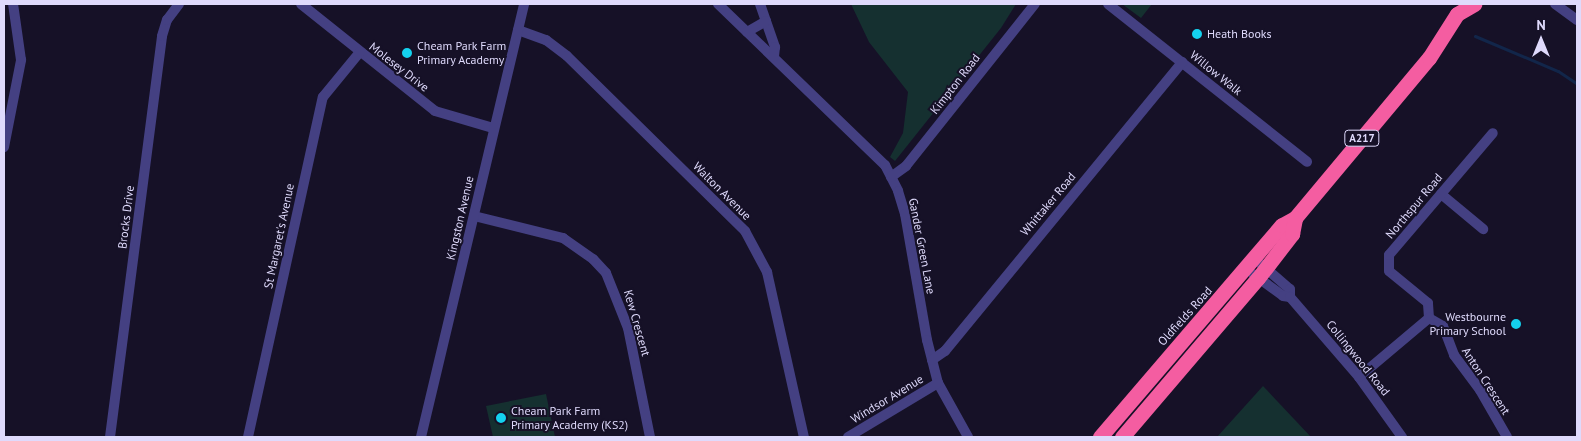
<!DOCTYPE html>
<html>
<head>
<meta charset="utf-8">
<style>
	body { margin:0 }
	#map { position:relative; width:1581px; height:441px; overflow:hidden; background:#161127; font-family:"PT Sans",sans-serif }
	div>[style] { position:absolute }
	.green>* { inset:0; background:#153030 }
	.stream>* { height:3px; margin:-1.5px; padding:0 1.5px; transform-origin:1.5px; border-radius:1.5px; background:#12264a }
	.minor>* { height:10px; margin:-5px; padding:0 5px; transform-origin:5px; border-radius:5px; background:#444082 }
	.highway>* { height:15px; margin:-7.5px; padding:0 7.5px; transform-origin:7.5px; border-radius:7.5px; background:#f45da1 }
	.dots>* { width:14px; height:14px; translate:-50% -50%; box-sizing:border-box; border:2px solid #161127; border-radius:50% }
	span { translate:-50% -50%; white-space:nowrap; text-align:center; line-height:1.15; -webkit-text-stroke:4px #161127; paint-order:stroke }
	.shield-label span { padding:1px 4px; background:#161127; border:1px solid; border-radius:4px; -webkit-text-stroke-width:0 }
	.shield-label { font-size:11px; color:#dfdafc; font-weight:700 }
	.poi-label { font-size:12px; color:#dfdafc }
	.left { translate:0 -50%; text-align:left }
	.right { translate:-100% -50%; text-align:right }
	.street-label { font-size:12px; color:#dfdafc }
	.frame { position:absolute; inset:0; border:5px solid #dfdafc; pointer-events:none }
	.north { position:absolute; left:1516px; top:15px; width:50px; height:50px; -webkit-text-stroke:4px #161127; paint-order:stroke; rotate:0deg; font-size:14px; font-weight:700; line-height:20px; text-align:center; color:#dfdafc }
	.north::after { content:''; display:block; margin:auto; width:18px; height:22px; background:#dfdafc; clip-path:polygon(50% 0,100% 100%,50% 72%,0 100%) }
</style>
</head>
<body>
<div id="map">
	<div class="green">
		<div style="clip-path:polygon(851px 4px,1016px 4px,1001px 28px,895px 161px,890px 157px,903px 133px,908px 92px,869px 42px)"></div>
		<div style="clip-path:polygon(1122px 4px,1152px 4px,1141px 18px)"></div>
		<div style="clip-path:polygon(1263px 386px,1311px 437px,1217px 437px)"></div>
		<div style="clip-path:polygon(546px 394px,555px 437px,493px 437px,486px 406px)"></div>
	</div>
	<div class="stream">
		<div style="left:1475px;top:36px;width:90px;rotate:22.9deg"></div>
		<div style="left:1558px;top:71px;width:23px;rotate:34deg"></div>
	</div>
	<div class="minor">
		<div style="left:301px;top:4px;width:171px;rotate:38.6deg"></div>
		<div style="left:435px;top:111px;width:60px;rotate:16.3deg"></div>
		<div style="left:718px;top:4px;width:232px;rotate:44deg"></div>
		<div style="left:885px;top:165px;width:29px;rotate:63deg"></div>
		<div style="left:898px;top:191px;width:24px;rotate:73deg"></div>
		<div style="left:905px;top:214px;width:128px;rotate:80.1deg"></div>
		<div style="left:927px;top:340px;width:44px;rotate:75.7deg"></div>
		<div style="left:938px;top:383px;width:62px;rotate:60.9deg"></div>
		<div style="left:760px;top:4px;width:46px;rotate:70.8deg"></div>
		<div style="left:775px;top:47px;width:10px;rotate:96deg"></div>
		<div style="left:1108px;top:4px;width:254px;rotate:38.4deg"></div>
		<div style="left:1555px;top:4px;width:27px;rotate:36deg"></div>
		<div style="left:518px;top:30px;width:30px;rotate:20deg"></div>
		<div style="left:546px;top:40px;width:26px;rotate:37deg"></div>
		<div style="left:567px;top:56px;width:250px;rotate:44.5deg"></div>
		<div style="left:745px;top:231px;width:47px;rotate:61.8deg"></div>
		<div style="left:767px;top:272px;width:169px;rotate:77.4deg"></div>
		<div style="left:747px;top:32px;width:22px;rotate:-30deg"></div>
		<div style="left:4px;top:147px;width:89px;rotate:-78.9deg"></div>
		<div style="left:21px;top:60px;width:57px;rotate:-98.1deg"></div>
		<div style="left:891px;top:177px;width:19px;rotate:-36deg"></div>
		<div style="left:906px;top:166px;width:207px;rotate:-51.5deg"></div>
		<div style="left:1441px;top:194px;width:55px;rotate:39.8deg"></div>
		<div style="left:474px;top:216px;width:92px;rotate:13.9deg"></div>
		<div style="left:563px;top:238px;width:37px;rotate:35deg"></div>
		<div style="left:593px;top:259px;width:19px;rotate:47deg"></div>
		<div style="left:606px;top:273px;width:59px;rotate:68.2deg"></div>
		<div style="left:628px;top:328px;width:111px;rotate:78.6deg"></div>
		<div style="left:1261px;top:264px;width:38px;rotate:41deg"></div>
		<div style="left:1290px;top:289px;width:8px;rotate:90deg"></div>
		<div style="left:1253px;top:274px;width:37px;rotate:36deg"></div>
		<div style="left:1283px;top:296px;width:7px;rotate:8deg"></div>
		<div style="left:1290px;top:297px;width:106px;rotate:49.2deg"></div>
		<div style="left:1359px;top:377px;width:74px;rotate:54.4deg"></div>
		<div style="left:1429px;top:318px;width:15px;rotate:-94deg"></div>
		<div style="left:1428px;top:303px;width:50px;rotate:-140.6deg"></div>
		<div style="left:1389px;top:271px;width:16px;rotate:-90deg"></div>
		<div style="left:1389px;top:255px;width:160px;rotate:-49.6deg"></div>
		<div style="left:1429px;top:318px;width:16px;rotate:30deg"></div>
		<div style="left:1443px;top:326px;width:31px;rotate:69deg"></div>
		<div style="left:1454px;top:355px;width:44px;rotate:53.4deg"></div>
		<div style="left:1480px;top:390px;width:54px;rotate:60.1deg"></div>
		<div style="left:932px;top:360px;width:16px;rotate:-35deg"></div>
		<div style="left:945px;top:351px;width:374px;rotate:-50.6deg"></div>
		<div style="left:1359px;top:377px;width:92px;rotate:-40.1deg"></div>
		<div style="left:110px;top:437px;width:404px;rotate:-82.6deg"></div>
		<div style="left:162px;top:36px;width:17px;rotate:-73deg"></div>
		<div style="left:167px;top:20px;width:20px;rotate:-53deg"></div>
		<div style="left:248px;top:437px;width:348px;rotate:-77.6deg"></div>
		<div style="left:323px;top:97px;width:58px;rotate:-50.6deg"></div>
		<div style="left:421px;top:437px;width:445px;rotate:-76.6deg"></div>
		<div style="left:848px;top:437px;width:105px;rotate:-31deg"></div>
	</div>
	<div class="highway">
		<div style="left:1100px;top:437px;width:279px;rotate:-49.4deg"></div>
		<div style="left:1282px;top:225px;width:15px;rotate:-28deg"></div>
		<div style="left:1295px;top:218px;width:209px;rotate:-50.1deg"></div>
		<div style="left:1429px;top:58px;width:52px;rotate:-57.5deg"></div>
		<div style="left:1457px;top:14px;width:20px;rotate:-30deg"></div>
		<div style="left:1122px;top:437px;width:209px;rotate:-49.5deg"></div>
		<div style="left:1258px;top:278px;width:56px;rotate:-52.3deg"></div>
		<div style="left:1292px;top:234px;width:16px;rotate:-79deg"></div>
	</div>
	<div class="dots">
		<div style="left:1197px;top:34px;background:#14d2ef"></div>
		<div style="left:407px;top:53px;background:#14d2ef"></div>
		<div style="left:1516px;top:324px;background:#14d2ef"></div>
		<div style="left:501px;top:418px;background:#14d2ef"></div>
	</div>
	<div class="shield-label">
		<span style="left:1362px;top:138px">A217</span>
	</div>
	<div class="poi-label">
		<span class="left" style="left:1207px;top:34px">Heath Books</span>
		<span class="left" style="left:417px;top:53px">Cheam Park Farm<br>Primary Academy</span>
		<span class="right" style="left:1506px;top:324px">Westbourne<br>Primary School</span>
		<span class="left" style="left:511px;top:418px">Cheam Park Farm<br>Primary Academy (KS2)</span>
	</div>
	<div class="street-label">
		<span style="left:399px;top:67px;rotate:38deg">Molesey Drive</span>
		<span style="left:1216px;top:73px;rotate:39deg">Willow Walk</span>
		<span style="left:955px;top:84px;rotate:-52deg">Kimpton Road</span>
		<span style="left:722px;top:191px;rotate:45deg">Walton Avenue</span>
		<span style="left:1048px;top:204px;rotate:-50deg">Whittaker Road</span>
		<span style="left:1414px;top:206px;rotate:-50deg">Northspur Road</span>
		<span style="left:126px;top:217px;rotate:-83deg">Brocks Drive</span>
		<span style="left:460px;top:218px;rotate:-77deg">Kingston Avenue</span>
		<span style="left:279px;top:236px;rotate:-78deg">St Margaret's Avenue</span>
		<span style="left:922px;top:246px;rotate:79deg">Gander Green Lane</span>
		<span style="left:1185px;top:316px;rotate:-48deg">Oldfields Road</span>
		<span style="left:637px;top:323px;rotate:74deg">Kew Crescent</span>
		<span style="left:1358px;top:358px;rotate:51deg">Collingwood Road</span>
		<span style="left:1486px;top:381px;rotate:57deg">Anton Crescent</span>
		<span style="left:887px;top:399px;rotate:-31deg">Windsor Avenue</span>
	</div>
	<div class="frame"></div>
	<div class="north">N</div>
</div>
</body>
</html>
